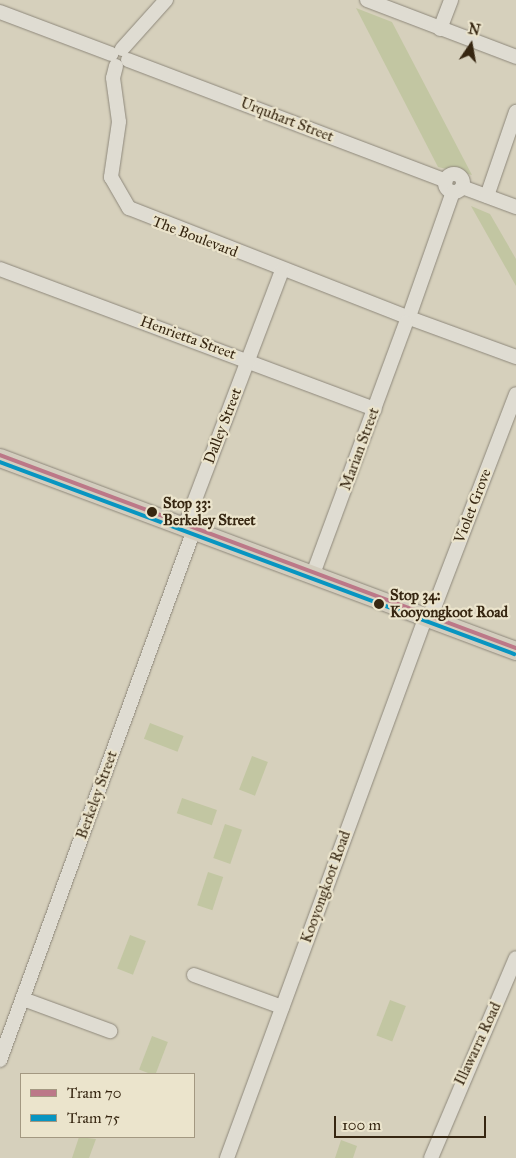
<!DOCTYPE html>
<html>
<head>
<meta charset="utf-8">
<style>
	body { margin:0 }
	#map { position:relative; width:516px; height:1158px; overflow:hidden; background:#d6d0bc; font-family:"IM FELL Great Primer",serif }
	div>[style] { position:absolute }
	.green>* { inset:0; background:#c2c6a2; transform-origin:0 0 }
	.roads { filter:drop-shadow(0 0 1px #8e887b) drop-shadow(0 0 1px #8e887b) }
	.minor>* { height:14px; margin:-7px; padding:0 7px; transform-origin:7px; border-radius:7px; background:#dfdcd2 }
	.minor>.ring { margin:-7px; padding:0; box-sizing:content-box; background:none; border:14px solid #dfdcd2; border-radius:50% }
	.major>* { height:18px; margin:-9px; padding:0 9px; transform-origin:9px; border-radius:9px; background:#d3cdbe }
	.tram-1>* { height:4px; margin:-2px; padding:0 2px; transform-origin:2px; border-radius:2px; background:#bc7888 }
	.tram-2>* { height:4px; margin:-2px; padding:0 2px; transform-origin:2px; border-radius:2px; background:#0895c1 }
	.dots>* { width:14px; height:14px; translate:-50% -50%; box-sizing:border-box; border:2px solid #ebe4cc; border-radius:50% }
	span { translate:-50% -50%; white-space:nowrap; text-align:center; line-height:1.15; -webkit-text-stroke:4.5px #ebe4cc; paint-order:stroke }
	.street-label { font-size:15px; color:#362611 }
	.stop-label { font-size:15px; color:#362611; font-weight:700 }
	.left { translate:0 -50%; text-align:left }
	.legend { position:absolute; left:20px; top:1073px; width:175px; height:65px; box-sizing:border-box; background:#ebe4cc; border:1px solid #a39881; margin:0; padding:6px 9px; list-style:none; font-size:15px; color:#362611 }
	.legend li { display:flex; align-items:center; gap:10px; height:25px }
	.legend b { width:25px; border:1px solid #a39881 }
	.north { position:absolute; left:446px; top:20px; width:50px; height:50px; -webkit-text-stroke:4px #ebe4cc; paint-order:stroke; rotate:12deg; font-size:14px; font-weight:700; line-height:20px; text-align:center; color:#362611 }
	.north::after { content:''; display:block; margin:auto; width:18px; height:22px; background:#362611; clip-path:polygon(50% 0,100% 100%,50% 72%,0 100%) }
	.scale { position:absolute; left:334px; top:1116px; width:152px; height:22px; box-sizing:border-box; border:2px solid #362611; border-top:0; padding-left:6px; font-size:15px; line-height:18px; white-space:nowrap; color:#362611; -webkit-text-stroke:4px #ebe4cc; paint-order:stroke }
</style>
</head>
<body>
<div id="map">
	<div class="green">
		<div style="clip-path:polygon(356px 8px,392px 22px,472px 175px,438px 167px)"></div>
		<div style="clip-path:polygon(471px 206px,490px 214px,516px 259px,516px 286px)"></div>
		<div style="left:150px;top:723px;width:36px;height:17px;rotate:21deg"></div>
		<div style="left:252px;top:756px;width:17px;height:36px;rotate:21deg"></div>
		<div style="left:182px;top:798px;width:37px;height:16px;rotate:19deg"></div>
		<div style="left:225px;top:824px;width:18px;height:36px;rotate:19deg"></div>
		<div style="left:208px;top:872px;width:16px;height:35px;rotate:18deg"></div>
		<div style="left:130px;top:935px;width:17px;height:36px;rotate:21deg"></div>
		<div style="left:390px;top:1000px;width:17px;height:38px;rotate:21deg"></div>
		<div style="left:152px;top:1036px;width:17px;height:36px;rotate:21deg"></div>
		<div style="clip-path:polygon(79px 1137px,96px 1139px,89px 1158px,72px 1158px)"></div>
		<div style="clip-path:polygon(341px 1140px,357px 1146px,353px 1158px,335px 1158px)"></div>
	</div>
	<div class="roads">
		<div class="minor">
			<div style="left:367px;top:0;width:160px;rotate:20.9deg"></div>
			<div style="left:0;top:12px;width:119px;rotate:20.7deg"></div>
			<div style="left:440px;top:29px;width:31px;rotate:-69deg"></div>
			<div style="left:122px;top:49px;width:66px;rotate:-48.1deg"></div>
			<div style="left:128px;top:60px;width:340px;rotate:20.8deg"></div>
			<div style="left:116px;top:66px;width:12px;rotate:104deg"></div>
			<div style="left:113px;top:78px;width:44px;rotate:82.2deg"></div>
			<div style="left:119px;top:122px;width:56px;rotate:98.3deg"></div>
			<div style="left:111px;top:177px;width:36px;rotate:60deg"></div>
			<div style="left:129px;top:208px;width:293px;rotate:21.4deg"></div>
			<div class="ring" style="left:445px;top:174px;width:4px;height:4px"></div>
			<div style="left:462px;top:187px;width:58px;rotate:20.3deg"></div>
			<div style="left:487px;top:196px;width:89px;rotate:-71deg"></div>
			<div style="left:0;top:269px;width:400px;rotate:20.5deg"></div>
			<div style="left:411px;top:311px;width:126px;rotate:-70.6deg"></div>
			<div style="left:415px;top:320px;width:108px;rotate:20.1deg"></div>
			<div style="left:185px;top:526px;width:274px;rotate:-69.2deg"></div>
			<div style="left:313px;top:574px;width:268px;rotate:-69.7deg"></div>
			<div style="left:194px;top:975px;width:94px;rotate:20deg"></div>
			<div style="left:23px;top:999px;width:93px;rotate:20.2deg"></div>
			<div style="left:0;top:1060px;width:564px;rotate:-69.9deg"></div>
			<div style="left:227px;top:1158px;width:574px;rotate:-69.83deg"></div>
			<div style="left:425px;top:619px;width:14px;rotate:-51deg"></div>
			<div style="left:434px;top:608px;width:229px;rotate:-69deg"></div>
			<div style="left:431px;top:1158px;width:217px;rotate:-67deg"></div>
		</div>
		<div class="major">
			<div style="left:0;top:458px;width:551px;rotate:20.51deg"></div>
		</div>
	</div>
	<div class="tram-1">
		<div style="left:0;top:455px;width:551px;rotate:20.51deg"></div>
	</div>
	<div class="tram-2">
		<div style="left:0;top:462px;width:549px;rotate:20.48deg"></div>
	</div>
	<div class="dots">
		<div style="left:152px;top:512px;background:#362611"></div>
		<div style="left:379px;top:604px;background:#362611"></div>
	</div>
	<div class="street-label">
		<span style="left:287px;top:120px;rotate:21deg">Urquhart Street</span>
		<span style="left:195px;top:237px;rotate:21deg">The Boulevard</span>
		<span style="left:188px;top:338px;rotate:20deg">Henrietta Street</span>
		<span style="left:223px;top:426px;rotate:-69deg">Dalley Street</span>
		<span style="left:360px;top:449px;rotate:-70deg">Marian Street</span>
		<span style="left:473px;top:506px;rotate:-69deg">Violet Grove</span>
		<span style="left:97px;top:795px;rotate:-70deg">Berkeley Street</span>
		<span style="left:326px;top:887px;rotate:-70deg">Kooyongkoot Road</span>
		<span style="left:478px;top:1044px;rotate:-65deg">Illawarra Road</span>
	</div>
	<div class="stop-label">
		<span class="left" style="left:163px;top:512px">Stop 33:<br>Berkeley Street</span>
		<span class="left" style="left:390px;top:604px">Stop 34:<br>Kooyongkoot Road</span>
	</div>
	<ul class="legend">
	<li><b style="height:6px;background:#bc7888"></b>Tram 70</li>
	<li><b style="height:6px;background:#0895c1"></b>Tram 75</li>
	</ul>
	<div class="north">N</div>
	<div class="scale">100 m</div>
</div>
</body>
</html>
